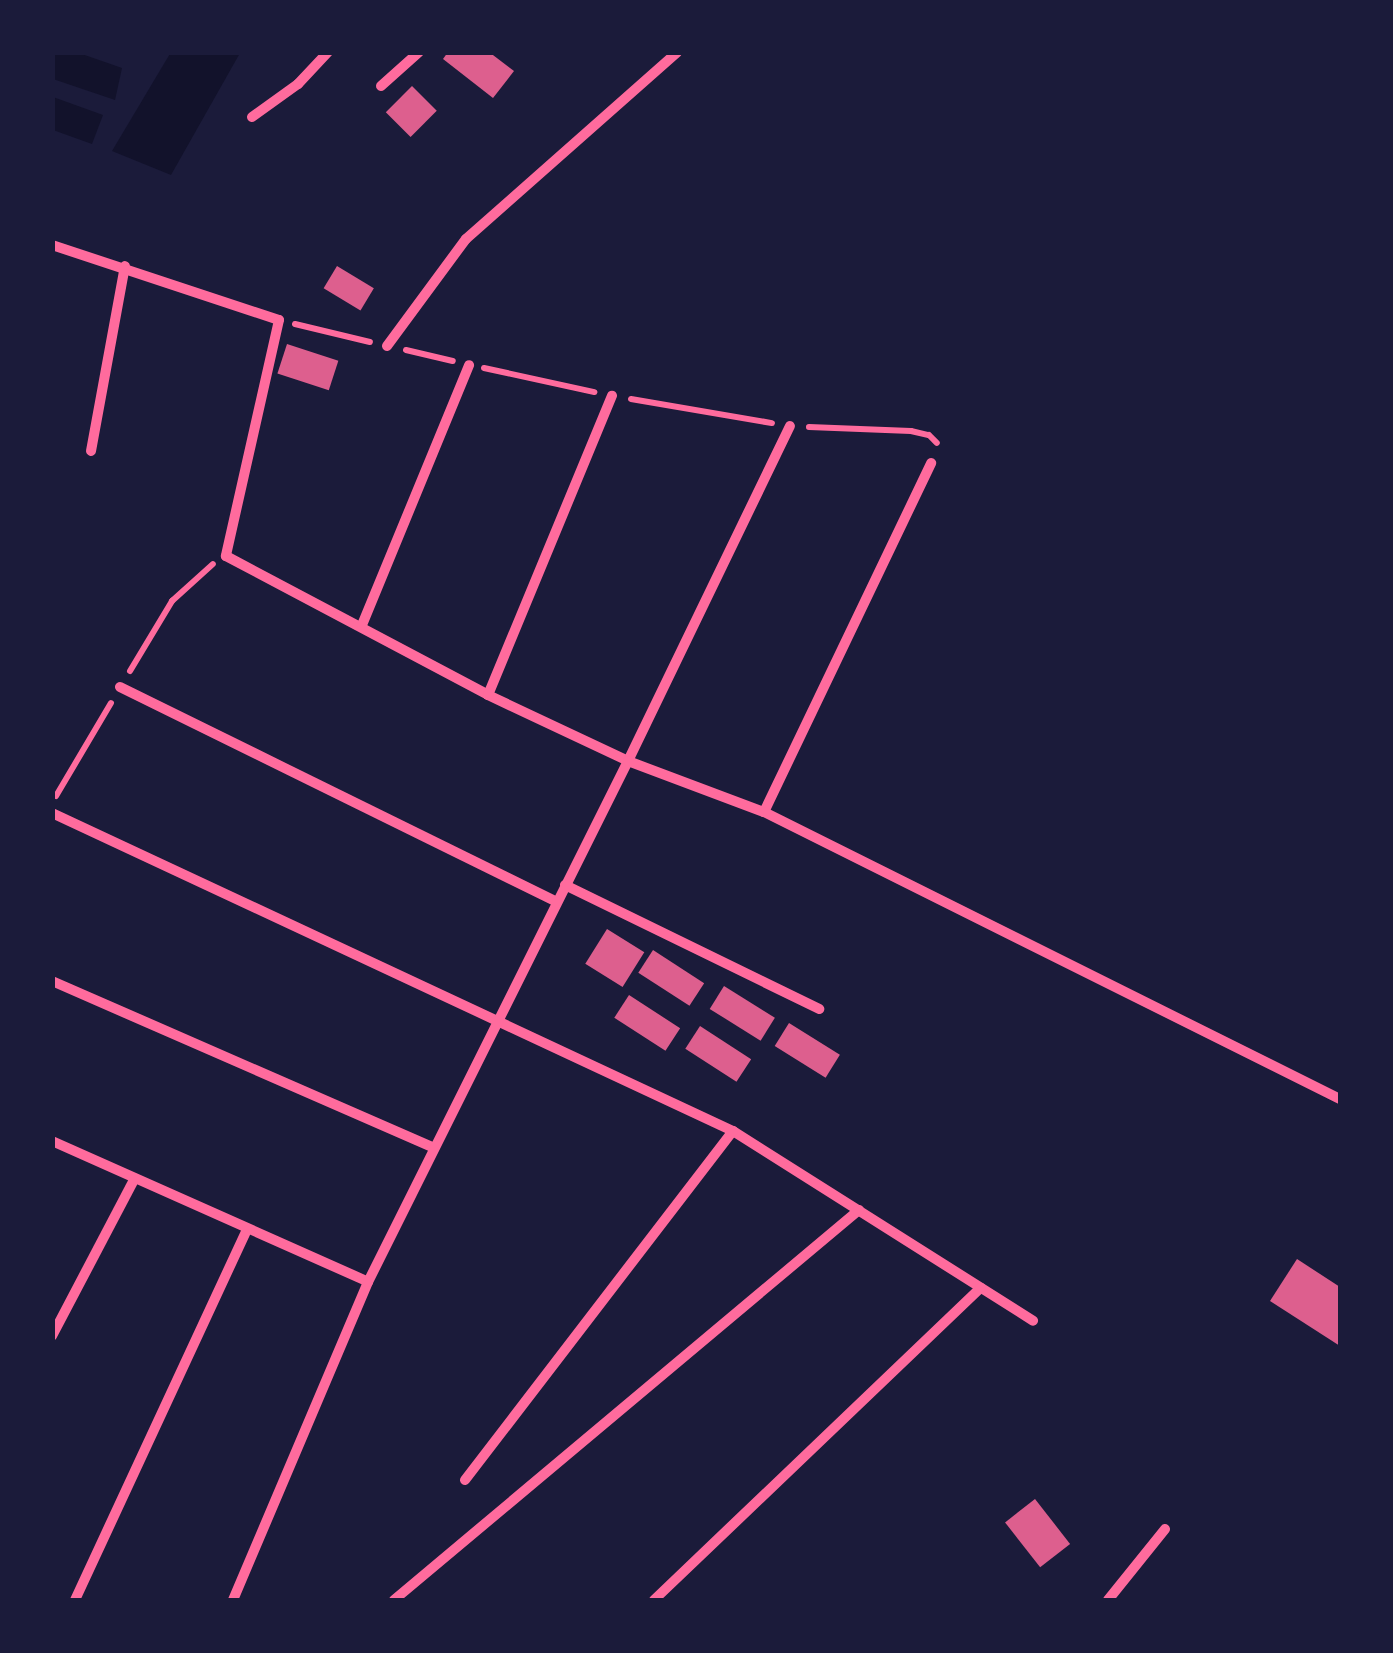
<!DOCTYPE html>
<html>
<head>
<meta charset="utf-8">
<style>
	body { margin:0 }
	#map { position:relative; width:1393px; height:1653px; overflow:hidden; background:#1b1b3a; font-family:Lato,sans-serif }
	div>[style] { position:absolute }
	.water>* { inset:0; background:#12122b }
	.building>* { inset:0; background:#dd5f8e; transform-origin:0 0 }
	.path>* { height:6px; margin:-3px; padding:0 3px; transform-origin:3px; border-radius:3px; background:#ff6b9d }
	.minor>* { height:10px; margin:-5px; padding:0 5px; transform-origin:5px; border-radius:5px; background:#ff6b9d }
	span { translate:-50% -50%; white-space:nowrap; text-align:center; line-height:1.15; -webkit-text-stroke:8px #1b1b3a; paint-order:stroke }
	.frame { position:absolute; inset:0; border:55px solid #1b1b3a; pointer-events:none }
</style>
</head>
<body>
<div id="map">
	<div class="water">
		<div style="clip-path:polygon(53px 52px,79px 53px,122px 68px,115px 100px,53px 79px)"></div>
		<div style="clip-path:polygon(171px 52px,240px 53px,171px 175px,112px 151px)"></div>
		<div style="clip-path:polygon(53px 97px,103px 115px,92px 144px,53px 130px)"></div>
	</div>
	<div class="building">
		<div style="clip-path:polygon(448px 52px,489px 52px,514px 71px,493px 98px,443px 59px)"></div>
		<div style="left:412px;top:86px;width:35px;height:37px;rotate:45deg"></div>
		<div style="left:337px;top:266px;width:43px;height:26px;rotate:31deg"></div>
		<div style="left:287px;top:344px;width:54px;height:31px;rotate:18deg"></div>
		<div style="left:607px;top:929px;width:44px;height:41px;rotate:32deg"></div>
		<div style="left:653px;top:950px;width:61px;height:27px;rotate:33deg"></div>
		<div style="left:724px;top:986px;width:60px;height:27px;rotate:32deg"></div>
		<div style="left:629px;top:995px;width:61px;height:27px;rotate:33deg"></div>
		<div style="left:789px;top:1023px;width:60px;height:27px;rotate:32deg"></div>
		<div style="left:700px;top:1026px;width:61px;height:27px;rotate:33deg"></div>
		<div style="clip-path:polygon(1297px 1259px,1340px 1287px,1340px 1346px,1270px 1301px)"></div>
		<div style="left:1035px;top:1499px;width:57px;height:38px;rotate:52deg"></div>
	</div>
	<div class="path">
		<div style="left:295px;top:324px;width:77px;rotate:13.5deg"></div>
		<div style="left:406px;top:350px;width:48px;rotate:13.2deg"></div>
		<div style="left:484px;top:368px;width:113px;rotate:12.3deg"></div>
		<div style="left:631px;top:399px;width:143px;rotate:9.7deg"></div>
		<div style="left:809px;top:427px;width:102px;rotate:2.2deg"></div>
		<div style="left:911px;top:431px;width:18px;rotate:13deg"></div>
		<div style="left:929px;top:435px;width:11px;rotate:45deg"></div>
		<div style="left:130px;top:671px;width:82px;rotate:-59deg"></div>
		<div style="left:172px;top:601px;width:55px;rotate:-42.1deg"></div>
		<div style="left:56px;top:796px;width:108px;rotate:-59.4deg"></div>
	</div>
	<div class="minor">
		<div style="left:381px;top:86px;width:51px;rotate:-41.8deg"></div>
		<div style="left:252px;top:117px;width:57px;rotate:-35.7deg"></div>
		<div style="left:298px;top:84px;width:44px;rotate:-46.8deg"></div>
		<div style="left:52px;top:245px;width:239px;rotate:18.3deg"></div>
		<div style="left:279px;top:320px;width:242px;rotate:102.7deg"></div>
		<div style="left:226px;top:556px;width:297px;rotate:27.9deg"></div>
		<div style="left:488px;top:695px;width:155px;rotate:25.2deg"></div>
		<div style="left:628px;top:761px;width:372px;rotate:-64.2deg"></div>
		<div style="left:387px;top:346px;width:133px;rotate:-53.6deg"></div>
		<div style="left:466px;top:239px;width:282px;rotate:-41.5deg"></div>
		<div style="left:91px;top:451px;width:188px;rotate:-79.6deg"></div>
		<div style="left:362px;top:625px;width:281px;rotate:-67.6deg"></div>
		<div style="left:120px;top:687px;width:486px;rotate:26.2deg"></div>
		<div style="left:488px;top:695px;width:324px;rotate:-67.5deg"></div>
		<div style="left:764px;top:812px;width:387px;rotate:-64.4deg"></div>
		<div style="left:52px;top:813px;width:752px;rotate:25.03deg"></div>
		<div style="left:733px;top:1131px;width:355px;rotate:32.3deg"></div>
		<div style="left:565px;top:885px;width:283px;rotate:26deg"></div>
		<div style="left:52px;top:981px;width:417px;rotate:23.6deg"></div>
		<div style="left:52px;top:1141px;width:346px;rotate:24deg"></div>
		<div style="left:52px;top:1336px;width:178px;rotate:-62.3deg"></div>
		<div style="left:465px;top:1480px;width:440px;rotate:-52.5deg"></div>
		<div style="left:75px;top:1600px;width:407px;rotate:-65.1deg"></div>
		<div style="left:233px;top:1600px;width:345px;rotate:-67deg"></div>
		<div style="left:368px;top:1282px;width:582px;rotate:-63.48deg"></div>
		<div style="left:628px;top:761px;width:145px;rotate:20.6deg"></div>
		<div style="left:764px;top:812px;width:644px;rotate:26.49deg"></div>
		<div style="left:394px;top:1600px;width:607px;rotate:-39.99deg"></div>
		<div style="left:654px;top:1600px;width:452px;rotate:-43.7deg"></div>
		<div style="left:1108px;top:1600px;width:91px;rotate:-51.2deg"></div>
	</div>
	<div class="frame"></div>
</div>
</body>
</html>
